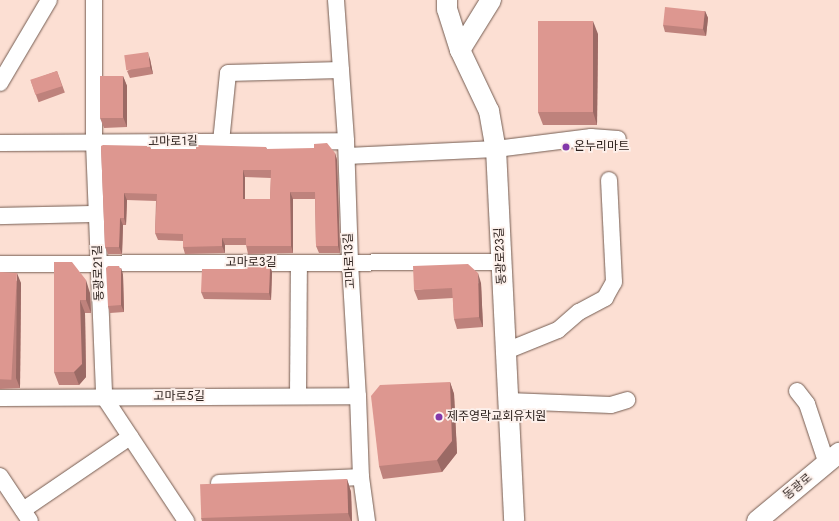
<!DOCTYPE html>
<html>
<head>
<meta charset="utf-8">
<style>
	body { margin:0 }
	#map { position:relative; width:839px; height:521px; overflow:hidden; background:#fcdfd3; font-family:Jost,"Noto Sans KR",sans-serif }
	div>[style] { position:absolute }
	.roads { filter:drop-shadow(0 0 1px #745c51) drop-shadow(0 0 1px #745c51) }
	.minor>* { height:16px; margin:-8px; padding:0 8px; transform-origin:8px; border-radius:8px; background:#fff }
	.major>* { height:20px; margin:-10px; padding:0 10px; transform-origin:10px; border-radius:10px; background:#fff }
	.wall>* { inset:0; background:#be827c; transform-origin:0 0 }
	.shaded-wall>* { inset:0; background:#9b6a65 }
	.building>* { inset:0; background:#dd9790; transform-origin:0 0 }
	.dots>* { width:11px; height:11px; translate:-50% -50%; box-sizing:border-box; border:2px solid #fdf1ec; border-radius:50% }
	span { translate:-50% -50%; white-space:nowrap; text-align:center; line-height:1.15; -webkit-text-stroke:3.5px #fdf1ec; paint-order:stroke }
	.street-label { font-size:12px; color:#2c211d }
	.poi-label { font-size:12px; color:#2c211d }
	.left { translate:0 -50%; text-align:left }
</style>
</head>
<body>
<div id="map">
	<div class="roads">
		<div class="minor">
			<div style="left:94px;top:0;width:143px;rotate:90deg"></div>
			<div style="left:94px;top:143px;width:254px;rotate:87.7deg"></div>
			<div style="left:104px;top:397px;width:149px;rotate:56.5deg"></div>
			<div style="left:336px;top:0;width:141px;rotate:85.9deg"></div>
			<div style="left:346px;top:141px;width:122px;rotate:88.1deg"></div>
			<div style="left:350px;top:263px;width:133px;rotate:86.6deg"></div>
			<div style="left:358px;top:396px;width:81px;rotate:87.9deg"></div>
			<div style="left:361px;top:477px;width:44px;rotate:82.2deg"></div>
			<div style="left:0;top:83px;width:96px;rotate:-59.4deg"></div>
			<div style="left:221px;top:142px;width:69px;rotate:-84.2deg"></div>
			<div style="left:228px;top:73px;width:113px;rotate:-1.5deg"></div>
			<div style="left:0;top:143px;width:346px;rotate:-0.3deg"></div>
			<div style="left:347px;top:156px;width:149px;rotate:-2.7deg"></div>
			<div style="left:496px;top:149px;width:96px;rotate:-7.2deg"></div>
			<div style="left:591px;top:137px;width:27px;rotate:4deg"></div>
			<div style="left:0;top:216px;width:96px;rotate:-1.2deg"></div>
			<div style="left:0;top:264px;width:502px;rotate:-0.23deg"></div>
			<div style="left:506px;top:351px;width:56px;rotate:-22deg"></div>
			<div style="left:558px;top:330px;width:28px;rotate:-41deg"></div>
			<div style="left:579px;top:312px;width:30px;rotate:-28deg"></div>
			<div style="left:605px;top:298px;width:18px;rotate:-61deg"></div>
			<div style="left:614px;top:282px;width:102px;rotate:-92.8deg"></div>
			<div style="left:797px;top:391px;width:16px;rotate:52deg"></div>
			<div style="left:807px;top:404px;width:63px;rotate:71.6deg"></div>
			<div style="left:298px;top:396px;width:133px;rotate:-89.6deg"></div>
			<div style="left:0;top:398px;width:358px;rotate:-0.3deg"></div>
			<div style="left:508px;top:401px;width:103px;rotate:2.2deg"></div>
			<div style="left:611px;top:405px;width:17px;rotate:-17deg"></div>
			<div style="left:0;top:476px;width:54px;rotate:56.3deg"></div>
			<div style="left:219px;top:483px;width:142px;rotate:-2.4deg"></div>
			<div style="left:23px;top:510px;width:130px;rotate:-34.3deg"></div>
		</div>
		<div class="major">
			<div style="left:447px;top:0;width:9px;rotate:90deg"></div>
			<div style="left:447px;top:9px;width:43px;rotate:72.4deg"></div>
			<div style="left:460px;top:50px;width:68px;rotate:64.6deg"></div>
			<div style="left:489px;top:111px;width:39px;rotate:80deg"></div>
			<div style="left:496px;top:149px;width:372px;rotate:87.2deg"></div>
			<div style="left:460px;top:50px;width:59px;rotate:-58.2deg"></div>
			<div style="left:757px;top:521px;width:107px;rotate:-39.7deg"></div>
		</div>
	</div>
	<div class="wall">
		<div style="clip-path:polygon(705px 11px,708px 18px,706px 36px,665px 32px,663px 25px)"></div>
		<div style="clip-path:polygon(598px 34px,597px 125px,543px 125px,538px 112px)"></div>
		<div style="clip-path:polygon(150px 59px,153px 74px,130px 78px,127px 71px)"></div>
		<div style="left:57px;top:71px;width:23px;height:28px;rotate:70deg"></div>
		<div style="clip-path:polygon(123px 76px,127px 86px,127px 127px,104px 128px,100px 118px)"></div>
		<div style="clip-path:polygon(evenodd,101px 146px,150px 146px,151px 149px,196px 149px,266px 147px,267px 149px,335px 153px,337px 160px,340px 253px,319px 253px,316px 246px,315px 199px,293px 199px,293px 253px,248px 254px,246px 245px,225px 245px,225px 253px,185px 254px,183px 247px,183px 241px,158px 240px,155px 233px,156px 201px,127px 200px,126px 225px,123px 225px,122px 254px,108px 254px,105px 247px,101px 146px,245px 177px,271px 178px,270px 199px,245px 199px,245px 177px)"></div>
		<div style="clip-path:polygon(54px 262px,90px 293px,91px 313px,85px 313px,86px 377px,79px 385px,59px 385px,54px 372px)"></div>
		<div style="clip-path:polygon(270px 266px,272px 272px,271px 300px,204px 299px,201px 292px,245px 269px)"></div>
		<div style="clip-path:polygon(120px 268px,121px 268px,123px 275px,124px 312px,110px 313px,108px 306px)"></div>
		<div style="clip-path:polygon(0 272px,21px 283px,20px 388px,0 389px)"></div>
		<div style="clip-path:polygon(481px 283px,483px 327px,457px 329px,454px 319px,453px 298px,418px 300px,414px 290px)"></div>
		<div style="clip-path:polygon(450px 382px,454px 394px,457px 453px,442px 472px,383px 479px,379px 466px)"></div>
		<div style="clip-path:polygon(347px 479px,351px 492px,352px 521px,202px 521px,201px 518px)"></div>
	</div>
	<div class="shaded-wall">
		<div style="clip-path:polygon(705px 11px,708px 18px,706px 36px,703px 29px)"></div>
		<div style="clip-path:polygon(593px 21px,598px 34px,597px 125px,593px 112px)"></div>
		<div style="clip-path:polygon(148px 52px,150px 59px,153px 74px,150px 67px)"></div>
		<div style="clip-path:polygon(123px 76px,127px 86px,127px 127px,123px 117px)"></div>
		<div style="clip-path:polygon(335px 153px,337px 160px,340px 253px,338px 246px)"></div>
		<div style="clip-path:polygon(243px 170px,245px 177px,245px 206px,243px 199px)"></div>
		<div style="clip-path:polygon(290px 192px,293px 199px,293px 253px,291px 246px)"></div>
		<div style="clip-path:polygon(124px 193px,127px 200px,126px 225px,124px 218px)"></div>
		<div style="clip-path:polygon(120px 218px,123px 225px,122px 254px,119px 247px)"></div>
		<div style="clip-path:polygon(222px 238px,225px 245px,225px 253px,222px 246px)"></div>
		<div style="clip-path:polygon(119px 266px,121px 272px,121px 268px,123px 275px,124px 312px,121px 305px)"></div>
		<div style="clip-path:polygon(270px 266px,272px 272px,271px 300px,269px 293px)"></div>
		<div style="clip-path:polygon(17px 273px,21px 283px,20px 388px,16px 378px)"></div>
		<div style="clip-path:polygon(478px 273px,481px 283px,483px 327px,479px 317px)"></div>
		<div style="clip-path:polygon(86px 280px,90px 293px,91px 313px,86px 300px)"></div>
		<div style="clip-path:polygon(80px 300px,85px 313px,86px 377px,79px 385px,74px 372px)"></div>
		<div style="clip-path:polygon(450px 382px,454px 394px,457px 453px,442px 472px,437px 460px)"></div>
		<div style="clip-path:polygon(347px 479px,351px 492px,352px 521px,351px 521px,348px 513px)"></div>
	</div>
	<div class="building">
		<div style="left:665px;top:7px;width:40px;height:18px;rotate:6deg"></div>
		<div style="left:538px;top:21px;width:55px;height:91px"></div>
		<div style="left:148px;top:52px;width:15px;height:24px;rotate:82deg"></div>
		<div style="left:57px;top:71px;width:16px;height:28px;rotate:72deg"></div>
		<div style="left:100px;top:76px;width:23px;height:42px"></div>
		<div style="clip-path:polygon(evenodd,327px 143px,335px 153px,338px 246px,316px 246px,315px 192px,290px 192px,291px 246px,246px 246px,246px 238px,222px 238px,222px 246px,183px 247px,183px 234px,155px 233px,157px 194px,124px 193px,124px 218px,120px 218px,119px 247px,105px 247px,101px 146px,103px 145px,150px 146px,150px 149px,196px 149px,196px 145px,266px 147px,266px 149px,314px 148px,314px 144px,327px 143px,243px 170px,271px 170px,270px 199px,243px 199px,243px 170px)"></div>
		<div style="clip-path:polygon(54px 262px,72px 262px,86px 280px,86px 300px,80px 300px,82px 364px,74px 372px,54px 372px)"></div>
		<div style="clip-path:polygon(468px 264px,478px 273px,479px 317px,454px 319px,452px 288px,414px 290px,413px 266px)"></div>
		<div style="clip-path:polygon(108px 266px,119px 266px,119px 268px,121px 268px,121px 305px,108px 306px,106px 268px)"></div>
		<div style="clip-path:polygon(245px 266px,270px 266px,269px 293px,201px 292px,202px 269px,245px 269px)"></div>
		<div style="left:0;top:272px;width:17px;height:107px;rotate:3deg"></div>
		<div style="clip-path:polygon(450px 382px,452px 441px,437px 460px,379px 466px,371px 396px,380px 385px)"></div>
		<div style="left:347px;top:479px;width:34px;height:147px;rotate:88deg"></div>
	</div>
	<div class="dots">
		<div style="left:566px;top:147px;background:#8338aa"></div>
		<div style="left:439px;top:417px;background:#8338aa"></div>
	</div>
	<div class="street-label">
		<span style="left:173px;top:142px;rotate:-1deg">고마로1길</span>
		<span style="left:501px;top:256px;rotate:-93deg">동광로23길</span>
		<span style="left:350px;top:261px;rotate:-93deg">고마로13길</span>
		<span style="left:251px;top:263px">고마로3길</span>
		<span style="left:99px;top:273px;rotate:-92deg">동광로21길</span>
		<span style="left:179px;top:397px">고마로5길</span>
		<span style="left:798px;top:487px;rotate:-40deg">동광로</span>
	</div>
	<div class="poi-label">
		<span class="left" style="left:574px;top:147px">온누리마트</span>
		<span class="left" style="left:447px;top:417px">제주영락교회유치원</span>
	</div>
</div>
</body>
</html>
